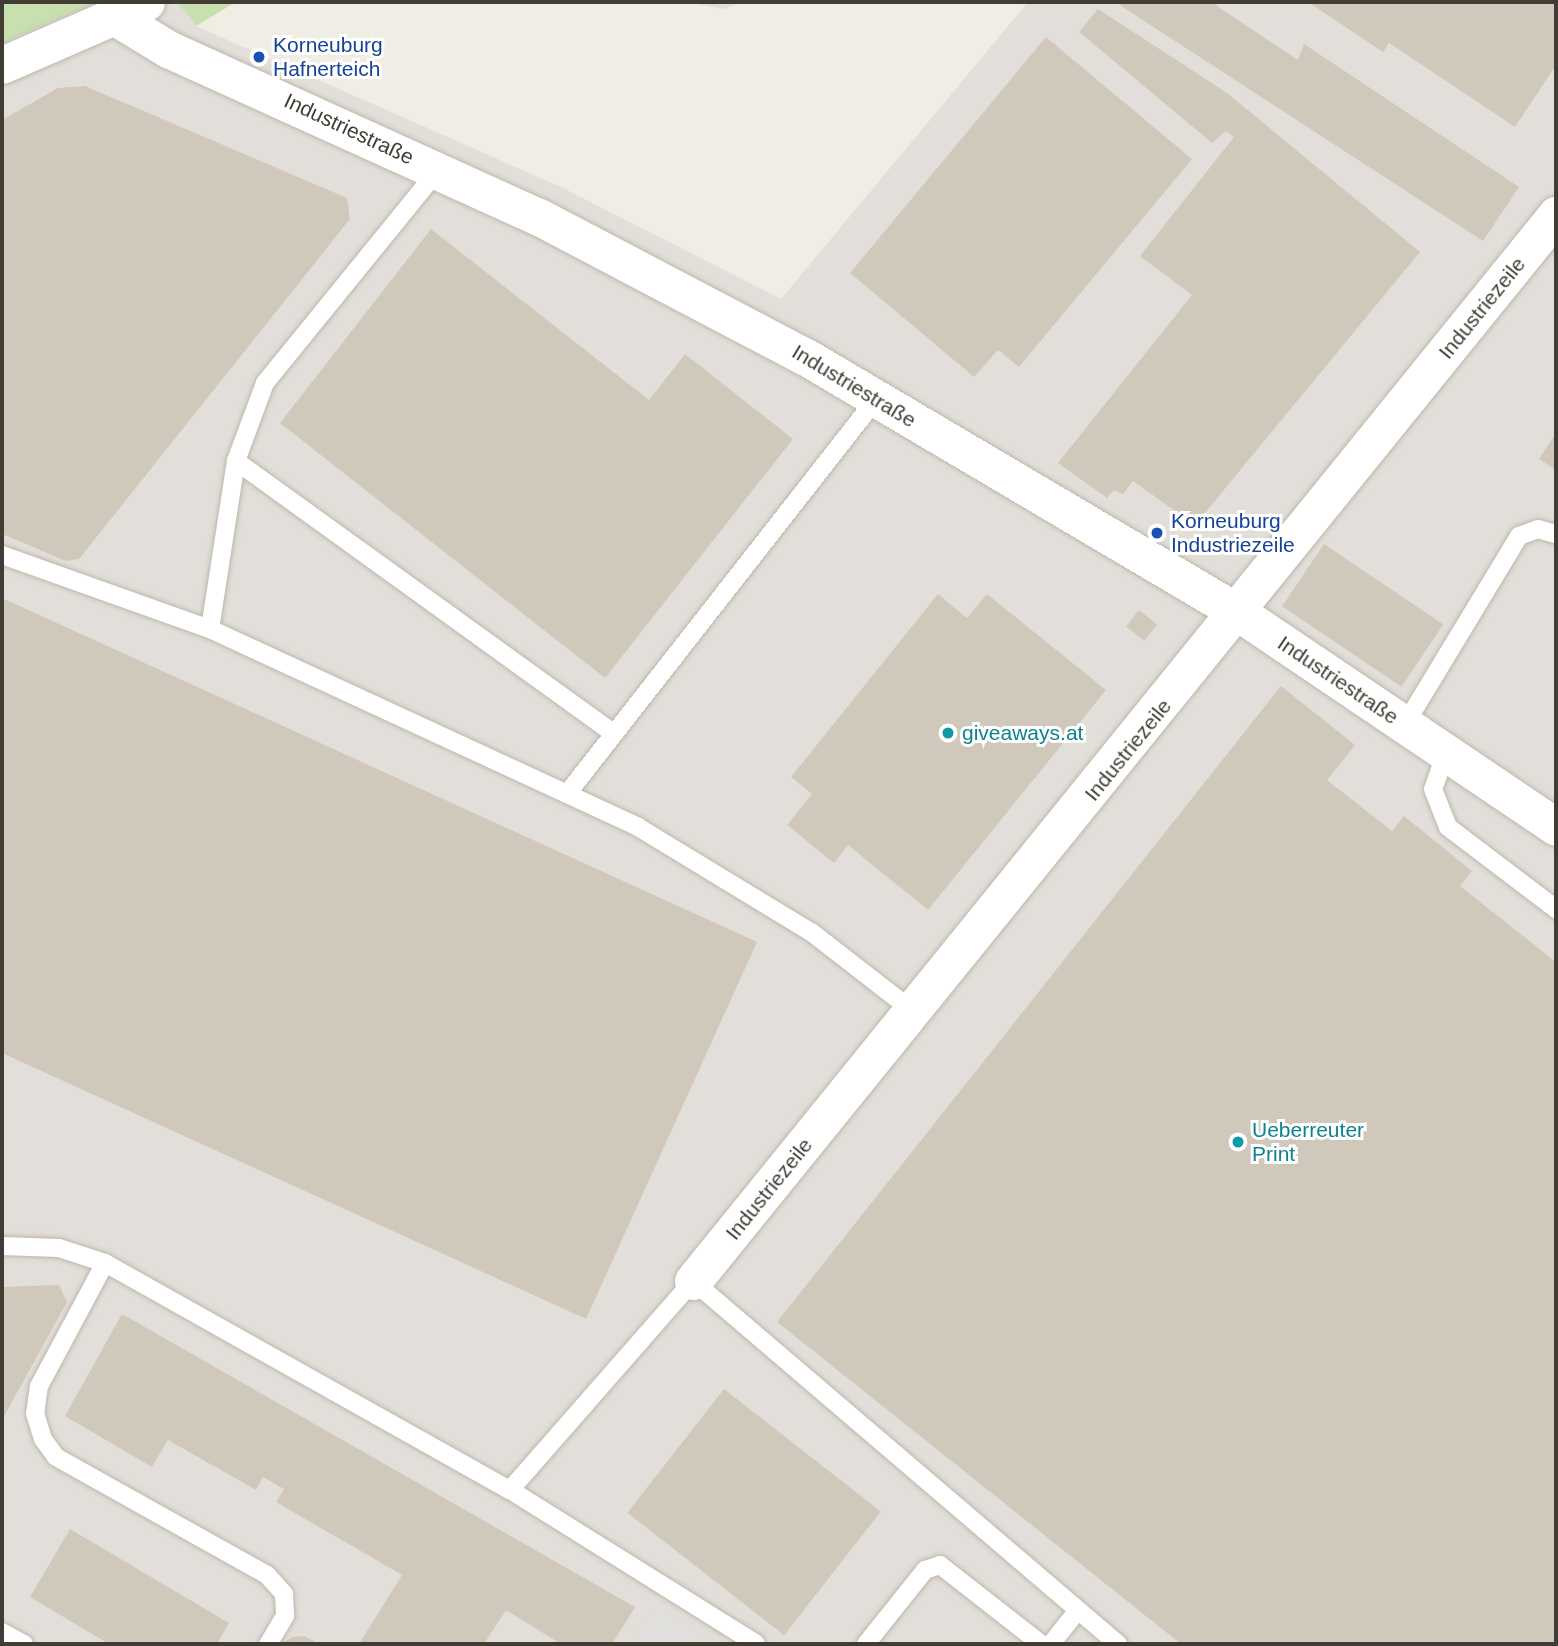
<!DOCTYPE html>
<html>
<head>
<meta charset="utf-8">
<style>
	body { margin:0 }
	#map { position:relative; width:1558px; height:1646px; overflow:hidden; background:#f0ede4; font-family:Helvetica,sans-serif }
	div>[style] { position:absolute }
	.industrial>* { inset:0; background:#e2ded9 }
	.green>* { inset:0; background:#c8e0b0 }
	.parking>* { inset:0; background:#e1dfdc }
	.building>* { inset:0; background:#d0c9bb; transform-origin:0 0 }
	.roads { filter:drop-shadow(0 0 2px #bdb8ab) drop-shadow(0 0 2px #bdb8ab) }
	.service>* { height:18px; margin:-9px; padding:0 9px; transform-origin:9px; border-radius:9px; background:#fff }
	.minor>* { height:37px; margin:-18.5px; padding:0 18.5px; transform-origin:18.5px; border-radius:18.5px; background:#fff }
	.dots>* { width:19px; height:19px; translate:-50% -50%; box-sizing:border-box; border:4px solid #fff; border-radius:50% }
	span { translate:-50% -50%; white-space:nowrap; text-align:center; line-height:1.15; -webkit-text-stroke:6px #fff; paint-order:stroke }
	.transit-label { font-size:21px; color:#164399 }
	.left { translate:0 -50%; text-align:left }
	.street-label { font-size:21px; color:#413d35 }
	.culture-label { font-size:21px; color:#0d838f }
	.frame { position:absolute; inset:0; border:4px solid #413d35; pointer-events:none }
</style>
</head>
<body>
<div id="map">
	<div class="industrial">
		<div style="clip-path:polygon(96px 2px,177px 2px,196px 26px,563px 188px,781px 299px,1028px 2px,1556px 2px,1556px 1644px,2px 1644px,2px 43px)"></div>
		<div style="clip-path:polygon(685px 2px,741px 2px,724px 9px)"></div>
	</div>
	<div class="green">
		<div style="clip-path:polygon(2px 2px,96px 2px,2px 43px)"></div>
		<div style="clip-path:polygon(177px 2px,236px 2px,196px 26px)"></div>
	</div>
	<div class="parking">
		<div style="clip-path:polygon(655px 1606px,716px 1644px,631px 1644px)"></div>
	</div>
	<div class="building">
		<div style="clip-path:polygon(1115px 2px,1211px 2px,1298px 60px,1304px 44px,1519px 187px,1483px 241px)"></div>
		<div style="clip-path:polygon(1308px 2px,1556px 2px,1556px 65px,1515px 127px,1389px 43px,1383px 52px)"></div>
		<div style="clip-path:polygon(1098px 9px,1227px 93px,1420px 252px,1195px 525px,1133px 481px,1123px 494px,1114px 490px,1107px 498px,1058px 463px,1192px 295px,1140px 256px,1234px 137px,1226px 131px,1212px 143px,1079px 32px)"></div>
		<div style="clip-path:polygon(1046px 37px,1192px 159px,1019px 367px,998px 350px,974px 377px,850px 273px)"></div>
		<div style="clip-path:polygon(85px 86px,347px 198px,350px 219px,79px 559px,66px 561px,2px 534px,2px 120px,58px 88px)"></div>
		<div style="clip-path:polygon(431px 229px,649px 400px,685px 354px,793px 439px,605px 678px,280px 423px)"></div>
		<div style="clip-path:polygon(1556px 433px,1556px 470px,1539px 459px)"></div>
		<div style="left:1324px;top:544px;width:144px;height:75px;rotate:34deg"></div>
		<div style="clip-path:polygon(938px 594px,967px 618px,987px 594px,1106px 690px,928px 910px,848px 845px,834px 863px,787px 825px,812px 794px,791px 777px)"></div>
		<div style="clip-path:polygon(2px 598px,757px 942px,586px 1319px,2px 1053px)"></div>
		<div style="left:1139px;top:610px;width:23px;height:21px;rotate:38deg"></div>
		<div style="clip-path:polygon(1281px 686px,1355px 745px,1327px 780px,1392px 831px,1404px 816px,1472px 871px,1460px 886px,1556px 962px,1556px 1644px,1181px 1644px,777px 1322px)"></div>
		<div style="clip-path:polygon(59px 1285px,67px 1302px,2px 1420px,2px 1287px)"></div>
		<div style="clip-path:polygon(122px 1314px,635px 1607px,612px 1644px,561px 1644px,506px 1610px,484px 1644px,359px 1644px,402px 1575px,276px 1502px,284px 1489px,263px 1477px,256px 1490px,168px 1440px,152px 1467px,65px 1416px)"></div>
		<div style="left:724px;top:1389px;width:199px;height:157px;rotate:38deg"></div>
		<div style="clip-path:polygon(70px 1529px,229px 1623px,217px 1644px,109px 1644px,30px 1597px)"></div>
		<div style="clip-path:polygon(304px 1636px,319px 1644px,280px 1644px,293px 1637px)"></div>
	</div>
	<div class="roads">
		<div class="service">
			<div style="left:236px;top:461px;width:466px;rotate:35.8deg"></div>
			<div style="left:2px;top:555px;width:221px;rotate:19.6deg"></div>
			<div style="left:210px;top:629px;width:472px;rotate:24.8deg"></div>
			<div style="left:638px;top:827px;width:202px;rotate:31.3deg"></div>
			<div style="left:811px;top:932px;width:130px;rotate:37.8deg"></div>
			<div style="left:210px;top:629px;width:170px;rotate:-81.2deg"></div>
			<div style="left:236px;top:461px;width:83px;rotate:-69.6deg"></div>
			<div style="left:265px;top:383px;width:274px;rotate:-50.9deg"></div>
			<div style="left:1404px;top:726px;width:222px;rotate:-58.8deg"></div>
			<div style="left:1519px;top:536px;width:20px;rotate:-20deg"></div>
			<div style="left:1538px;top:529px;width:19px;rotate:16deg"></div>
			<div style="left:1446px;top:752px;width:39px;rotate:109deg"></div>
			<div style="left:1433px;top:789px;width:41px;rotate:68.5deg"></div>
			<div style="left:1448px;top:827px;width:136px;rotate:37.2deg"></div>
			<div style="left:567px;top:794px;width:502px;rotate:-51.96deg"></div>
			<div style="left:2px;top:1246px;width:57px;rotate:2deg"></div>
			<div style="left:59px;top:1248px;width:48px;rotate:18.1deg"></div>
			<div style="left:105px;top:1263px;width:464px;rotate:29.3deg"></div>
			<div style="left:510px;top:1490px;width:278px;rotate:-48.8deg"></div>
			<div style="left:693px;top:1281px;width:559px;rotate:40.5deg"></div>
			<div style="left:105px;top:1263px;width:140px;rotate:118.2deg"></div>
			<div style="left:39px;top:1386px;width:27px;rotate:98deg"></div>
			<div style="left:35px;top:1413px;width:27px;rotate:73deg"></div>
			<div style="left:43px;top:1439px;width:22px;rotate:54deg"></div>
			<div style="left:56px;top:1457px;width:242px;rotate:29.2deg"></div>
			<div style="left:267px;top:1575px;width:25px;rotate:48deg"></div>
			<div style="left:284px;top:1594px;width:22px;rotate:87deg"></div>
			<div style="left:285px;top:1616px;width:33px;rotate:121deg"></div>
			<div style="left:510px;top:1490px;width:290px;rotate:32deg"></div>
			<div style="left:2px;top:1632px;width:25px;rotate:29deg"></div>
			<div style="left:866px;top:1644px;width:95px;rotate:-51.4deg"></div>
			<div style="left:925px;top:1570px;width:16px;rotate:-18deg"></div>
			<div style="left:940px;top:1565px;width:128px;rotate:38deg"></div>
			<div style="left:1051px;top:1644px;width:43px;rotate:-51.5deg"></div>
		</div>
		<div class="minor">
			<div style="left:112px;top:15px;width:66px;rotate:31.3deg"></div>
			<div style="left:168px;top:49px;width:407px;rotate:24.4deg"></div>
			<div style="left:539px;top:217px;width:301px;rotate:27.7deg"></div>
			<div style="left:806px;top:357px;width:503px;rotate:30.59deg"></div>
			<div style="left:1239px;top:613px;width:382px;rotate:34deg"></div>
			<div style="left:2px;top:65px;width:157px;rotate:-23.6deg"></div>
			<div style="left:693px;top:1281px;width:1372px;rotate:-51.01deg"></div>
		</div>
	</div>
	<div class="dots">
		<div style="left:259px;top:57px;background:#1a4fb4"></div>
		<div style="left:1157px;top:533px;background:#1a4fb4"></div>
		<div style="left:948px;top:733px;background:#0f9aa8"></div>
		<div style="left:1238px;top:1142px;background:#0f9aa8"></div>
	</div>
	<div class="transit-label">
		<span class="left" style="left:273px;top:57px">Korneuburg<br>Hafnerteich</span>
		<span class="left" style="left:1171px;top:533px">Korneuburg<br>Industriezeile</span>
	</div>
	<div class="street-label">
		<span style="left:349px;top:129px;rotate:25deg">Industriestraße</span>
		<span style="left:1482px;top:308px;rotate:-51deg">Industriezeile</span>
		<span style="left:854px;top:386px;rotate:31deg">Industriestraße</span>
		<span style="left:1338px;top:680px;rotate:34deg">Industriestraße</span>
		<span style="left:1128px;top:750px;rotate:-51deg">Industriezeile</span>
		<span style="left:769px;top:1189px;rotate:-51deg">Industriezeile</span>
	</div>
	<div class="culture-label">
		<span class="left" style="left:962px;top:733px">giveaways.at</span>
		<span class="left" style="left:1252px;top:1142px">Ueberreuter<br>Print</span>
	</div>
	<div class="frame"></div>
</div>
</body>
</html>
